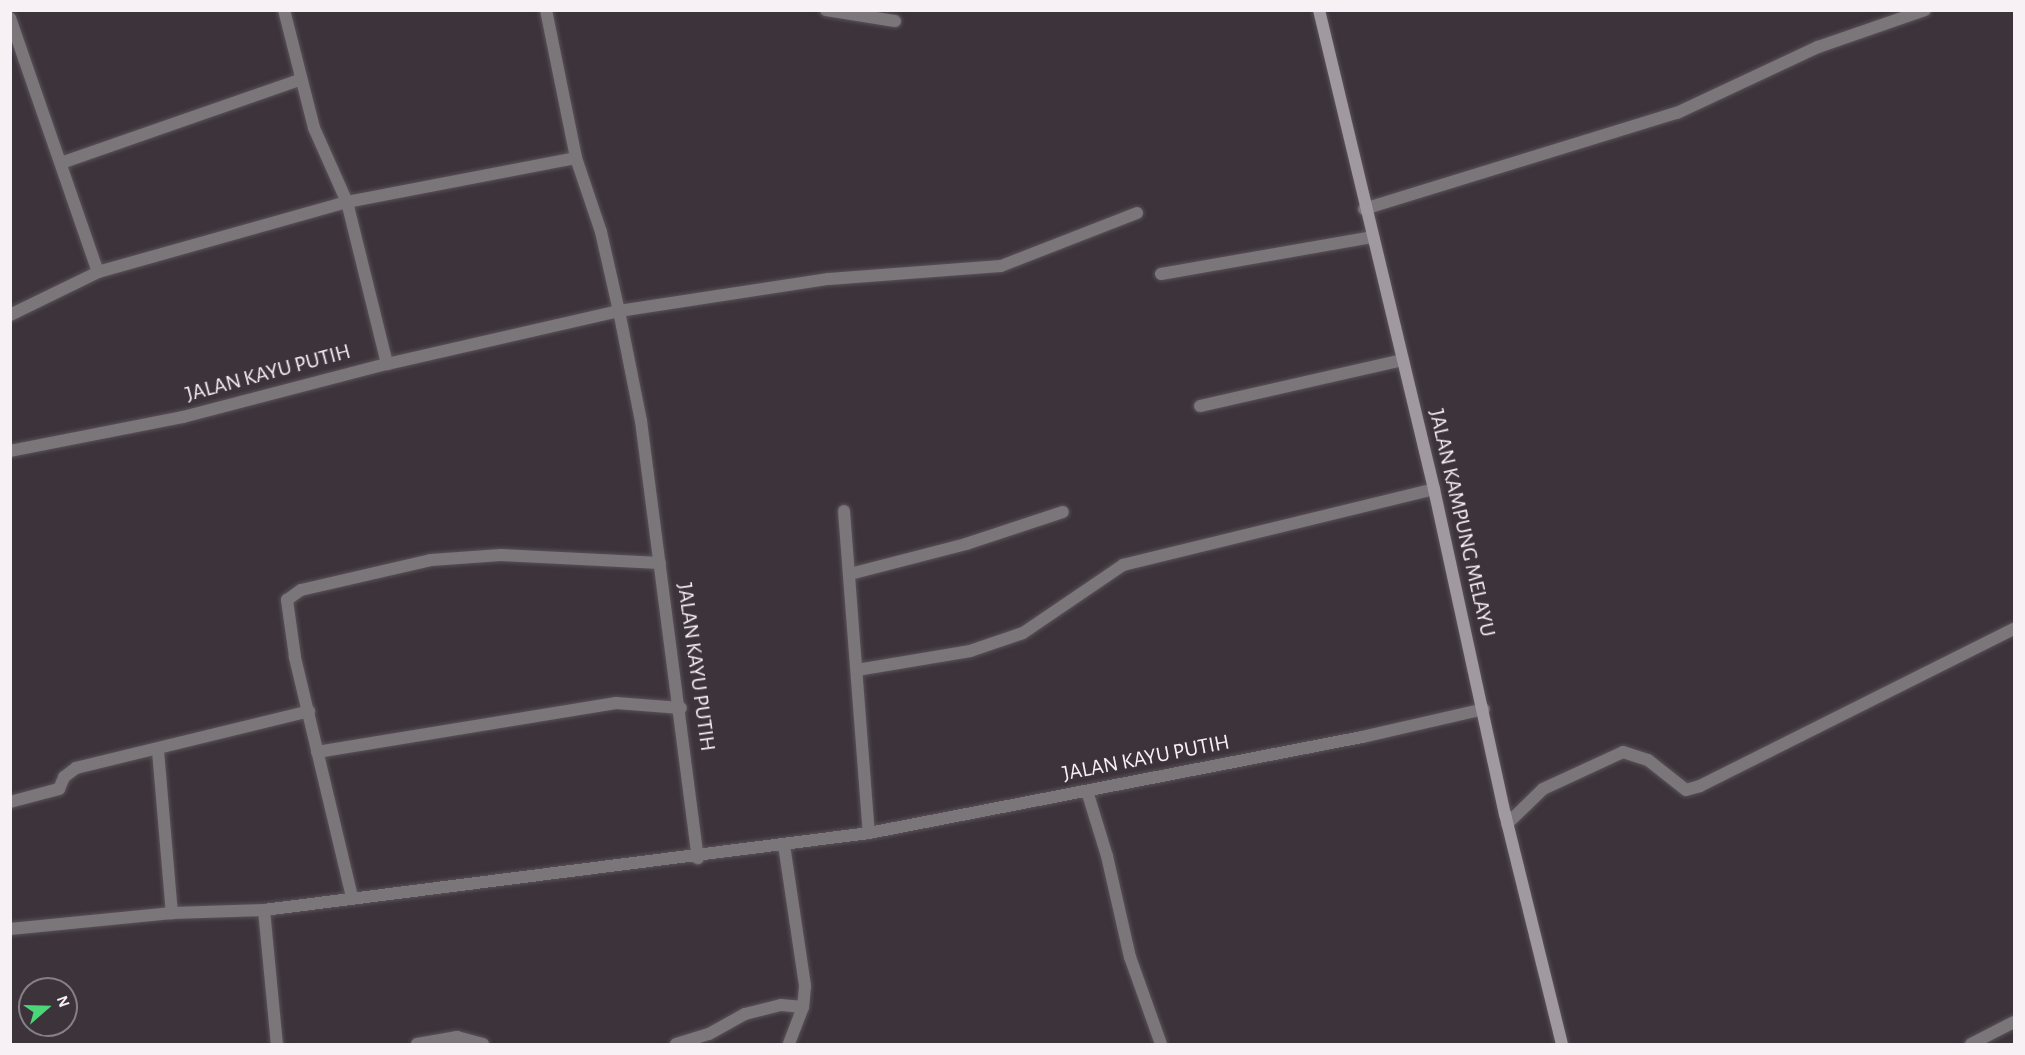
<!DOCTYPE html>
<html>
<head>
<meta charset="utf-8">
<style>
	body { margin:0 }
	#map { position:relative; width:2025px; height:1055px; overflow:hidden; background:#3c333b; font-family:"Alegreya Sans",sans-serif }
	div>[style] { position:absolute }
	.roads { filter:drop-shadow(0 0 2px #5a5159) drop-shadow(0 0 2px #5a5159) }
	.minor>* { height:12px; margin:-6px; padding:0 6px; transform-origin:6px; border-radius:6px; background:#7a7679 }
	.secondary>* { height:12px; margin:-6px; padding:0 6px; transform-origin:6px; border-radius:6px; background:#a0999f }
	span { translate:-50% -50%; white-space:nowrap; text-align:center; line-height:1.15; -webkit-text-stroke:6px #3c333b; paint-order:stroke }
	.street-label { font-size:22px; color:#f7f1f6 }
	.frame { position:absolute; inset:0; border:12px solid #f7f1f6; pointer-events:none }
	.north { position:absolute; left:18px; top:977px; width:60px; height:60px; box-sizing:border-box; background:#3c333b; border:2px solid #877f86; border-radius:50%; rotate:70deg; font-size:16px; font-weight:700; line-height:24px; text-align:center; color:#f7f1f6 }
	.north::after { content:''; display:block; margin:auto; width:21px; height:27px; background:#4bd677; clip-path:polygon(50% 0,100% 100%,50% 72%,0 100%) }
</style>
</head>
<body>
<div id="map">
	<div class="roads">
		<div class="minor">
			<div style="left:284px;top:10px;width:122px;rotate:75.7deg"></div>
			<div style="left:314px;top:128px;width:81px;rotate:66deg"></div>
			<div style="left:347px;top:202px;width:167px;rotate:76.1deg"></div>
			<div style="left:546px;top:10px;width:151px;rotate:78.5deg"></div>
			<div style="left:576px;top:158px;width:78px;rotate:71.3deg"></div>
			<div style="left:601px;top:232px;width:81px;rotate:77.2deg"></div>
			<div style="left:619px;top:311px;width:212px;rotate:-8.7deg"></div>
			<div style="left:829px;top:279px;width:172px;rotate:-4.3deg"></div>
			<div style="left:1001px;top:266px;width:146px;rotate:-21.3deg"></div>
			<div style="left:826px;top:10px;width:70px;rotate:9.1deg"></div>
			<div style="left:10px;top:18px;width:269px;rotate:70.9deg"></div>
			<div style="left:61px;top:163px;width:252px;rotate:-19.2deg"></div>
			<div style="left:1364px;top:209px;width:327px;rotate:-17.1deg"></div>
			<div style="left:1677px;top:113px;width:156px;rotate:-25.1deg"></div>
			<div style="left:1818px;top:47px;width:113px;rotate:-19.1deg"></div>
			<div style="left:1161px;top:274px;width:214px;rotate:-9.9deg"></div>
			<div style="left:10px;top:315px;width:98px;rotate:-26deg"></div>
			<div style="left:98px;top:272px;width:259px;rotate:-15.7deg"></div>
			<div style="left:347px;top:202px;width:233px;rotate:-10.9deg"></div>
			<div style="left:1200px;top:406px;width:208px;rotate:-12.8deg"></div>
			<div style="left:10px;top:451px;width:176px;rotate:-11.1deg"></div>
			<div style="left:183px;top:417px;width:211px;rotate:-14.6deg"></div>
			<div style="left:387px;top:364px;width:238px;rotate:-12.9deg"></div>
			<div style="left:619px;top:311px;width:112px;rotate:78.7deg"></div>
			<div style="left:641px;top:421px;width:441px;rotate:82.6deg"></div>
			<div style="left:844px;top:511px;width:323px;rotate:85.6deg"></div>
			<div style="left:850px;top:574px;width:120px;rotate:-14.5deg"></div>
			<div style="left:966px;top:544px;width:102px;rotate:-18.3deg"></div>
			<div style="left:857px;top:670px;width:115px;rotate:-9.5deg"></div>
			<div style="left:970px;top:651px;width:56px;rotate:-18.8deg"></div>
			<div style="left:1023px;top:633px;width:121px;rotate:-34.2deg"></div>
			<div style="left:1123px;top:565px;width:320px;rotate:-13.7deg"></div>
			<div style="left:158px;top:751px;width:163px;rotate:85.1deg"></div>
			<div style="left:317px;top:752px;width:303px;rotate:-9.3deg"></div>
			<div style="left:616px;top:703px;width:65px;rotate:4.4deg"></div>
			<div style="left:1087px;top:791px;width:68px;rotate:72.9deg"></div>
			<div style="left:1107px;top:856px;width:104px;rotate:77.2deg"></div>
			<div style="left:1130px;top:957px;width:92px;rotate:70.4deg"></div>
			<div style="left:10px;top:802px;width:51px;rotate:-14.9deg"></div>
			<div style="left:59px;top:789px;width:13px;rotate:-67deg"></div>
			<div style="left:64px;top:777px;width:15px;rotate:-37deg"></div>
			<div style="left:76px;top:768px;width:240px;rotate:-13.7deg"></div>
			<div style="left:1507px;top:824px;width:50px;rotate:-44.2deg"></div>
			<div style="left:1543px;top:789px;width:88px;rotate:-24.8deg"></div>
			<div style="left:1623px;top:752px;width:26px;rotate:18deg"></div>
			<div style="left:1648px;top:760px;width:48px;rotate:38.3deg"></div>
			<div style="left:1686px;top:790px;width:15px;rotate:-16deg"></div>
			<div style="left:1700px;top:786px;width:351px;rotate:-26.6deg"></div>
			<div style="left:784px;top:845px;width:143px;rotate:81.5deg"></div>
			<div style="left:805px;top:986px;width:21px;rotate:95deg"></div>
			<div style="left:803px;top:1007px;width:40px;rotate:111deg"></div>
			<div style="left:352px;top:897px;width:247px;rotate:-103.4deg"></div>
			<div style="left:295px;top:657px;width:58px;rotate:-98deg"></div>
			<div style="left:287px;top:600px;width:17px;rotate:-36deg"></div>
			<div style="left:301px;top:590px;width:133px;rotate:-13deg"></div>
			<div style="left:431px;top:560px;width:70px;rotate:-4.1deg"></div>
			<div style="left:501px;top:555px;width:159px;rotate:2.9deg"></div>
			<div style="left:264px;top:910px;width:135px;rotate:84.5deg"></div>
			<div style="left:10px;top:929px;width:163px;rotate:-5.6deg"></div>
			<div style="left:172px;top:913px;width:92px;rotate:-1.9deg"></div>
			<div style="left:264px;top:910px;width:610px;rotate:-7.25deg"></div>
			<div style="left:869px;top:833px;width:502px;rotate:-11.02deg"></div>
			<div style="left:1362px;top:737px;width:125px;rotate:-12.9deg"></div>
			<div style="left:417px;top:1044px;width:41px;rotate:-9.9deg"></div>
			<div style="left:457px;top:1037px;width:27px;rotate:15deg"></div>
			<div style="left:676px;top:1044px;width:34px;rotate:-17deg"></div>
			<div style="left:709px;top:1034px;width:41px;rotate:-29.1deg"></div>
			<div style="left:745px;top:1014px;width:37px;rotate:-14deg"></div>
			<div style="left:781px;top:1005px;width:22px;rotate:5deg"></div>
			<div style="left:1971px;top:1044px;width:48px;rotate:-27.1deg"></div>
		</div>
		<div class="secondary">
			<div style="left:1319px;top:10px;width:493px;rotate:76.5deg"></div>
			<div style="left:1434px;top:489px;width:333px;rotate:77.7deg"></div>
			<div style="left:1505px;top:814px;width:237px;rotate:76.1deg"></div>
		</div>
	</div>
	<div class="street-label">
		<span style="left:268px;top:373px;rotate:-15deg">JALAN KAYU PUTIH</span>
		<span style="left:1462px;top:523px;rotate:77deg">JALAN KAMPUNG MELAYU</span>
		<span style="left:696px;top:667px;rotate:82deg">JALAN KAYU PUTIH</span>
		<span style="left:1146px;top:758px;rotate:-11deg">JALAN KAYU PUTIH</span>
	</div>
	<div class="frame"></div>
	<div class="north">N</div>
</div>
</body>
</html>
